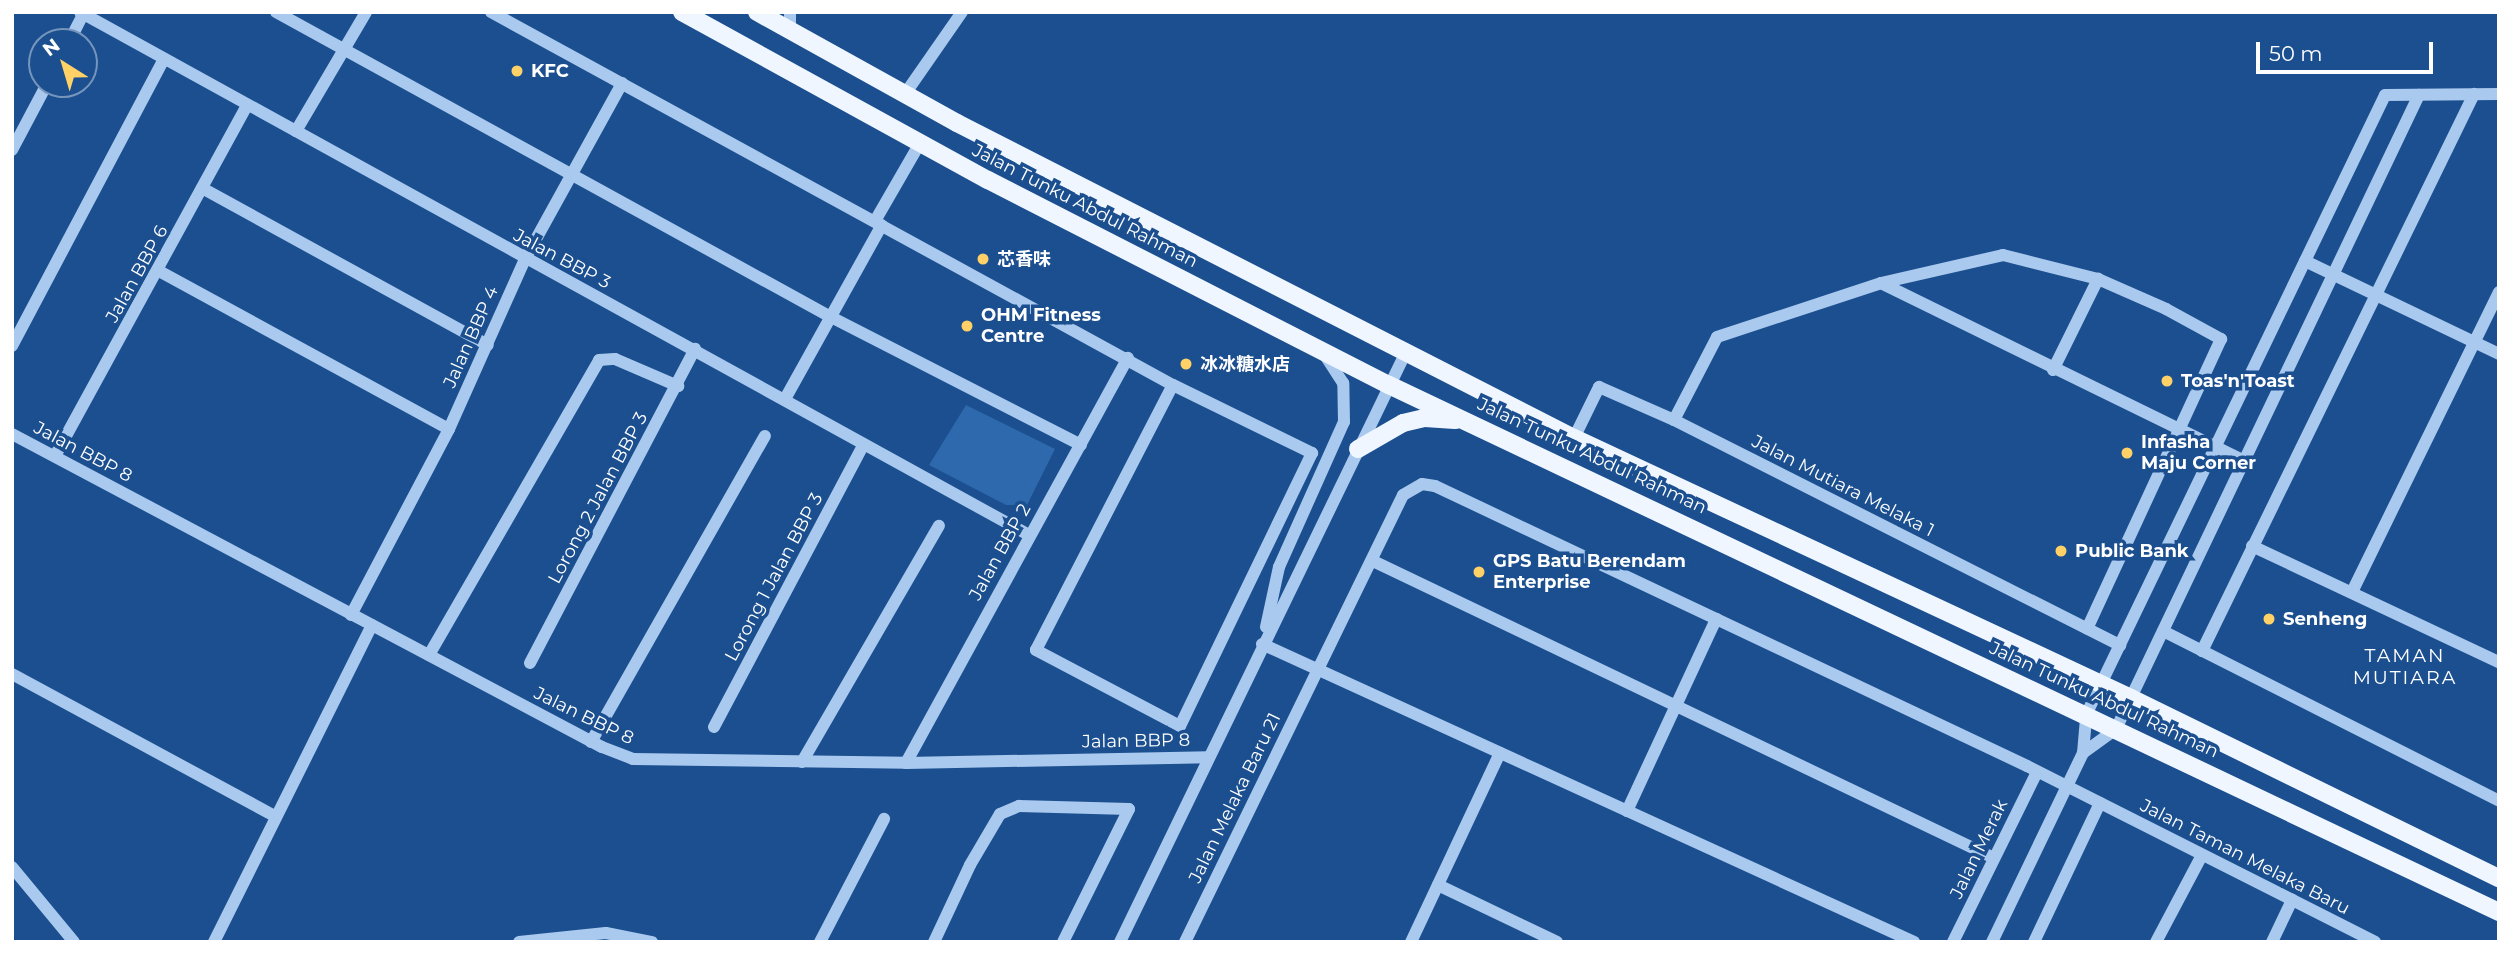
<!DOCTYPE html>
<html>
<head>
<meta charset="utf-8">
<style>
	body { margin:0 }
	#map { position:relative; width:2511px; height:954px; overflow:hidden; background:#1b4f8f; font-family:Montserrat,"Noto Sans SC",sans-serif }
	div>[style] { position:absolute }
	.green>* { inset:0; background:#2e69ad }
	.minor>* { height:12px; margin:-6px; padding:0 6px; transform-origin:6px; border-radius:6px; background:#a9c9ee }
	.major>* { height:18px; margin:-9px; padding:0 9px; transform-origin:9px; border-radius:9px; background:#f0f6ff }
	.dots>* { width:19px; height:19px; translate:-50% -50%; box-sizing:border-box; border:4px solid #1b4f8f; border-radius:50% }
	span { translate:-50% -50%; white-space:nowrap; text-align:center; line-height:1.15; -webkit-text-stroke:7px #1b4f8f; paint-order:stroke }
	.poi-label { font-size:18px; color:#fff; font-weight:700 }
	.left { translate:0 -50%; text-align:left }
	.street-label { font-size:18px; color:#fff }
	.neighbourhood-label { font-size:19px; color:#fff; letter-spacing:2px }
	.frame { position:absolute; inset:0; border:14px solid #fff; pointer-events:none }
	.north { position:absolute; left:28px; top:28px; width:70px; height:70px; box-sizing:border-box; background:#1b4f8f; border:2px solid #7695bc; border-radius:50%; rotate:323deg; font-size:19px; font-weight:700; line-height:28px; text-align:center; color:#fff }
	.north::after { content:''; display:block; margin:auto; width:24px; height:32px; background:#ffd166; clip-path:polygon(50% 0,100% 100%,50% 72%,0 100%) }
	.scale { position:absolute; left:2256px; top:42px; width:177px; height:32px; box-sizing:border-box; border:4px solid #fff; border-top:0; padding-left:9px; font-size:21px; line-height:24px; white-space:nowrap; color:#fff; -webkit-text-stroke:5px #1b4f8f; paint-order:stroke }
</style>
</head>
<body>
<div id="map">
	<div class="green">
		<div style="clip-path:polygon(966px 405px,1055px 449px,1027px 505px,1006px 505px,929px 465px)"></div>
	</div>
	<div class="minor">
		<div style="left:80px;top:12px;width:1084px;rotate:28.86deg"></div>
		<div style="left:276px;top:12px;width:631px;rotate:28.8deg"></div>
		<div style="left:829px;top:316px;width:283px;rotate:27.1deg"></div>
		<div style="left:491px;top:12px;width:777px;rotate:28.68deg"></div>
		<div style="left:1173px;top:385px;width:155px;rotate:26.1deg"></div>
		<div style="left:1312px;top:453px;width:303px;rotate:115.8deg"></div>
		<div style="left:1180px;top:726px;width:163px;rotate:-152.2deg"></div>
		<div style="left:1036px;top:650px;width:298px;rotate:-62.7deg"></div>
		<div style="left:790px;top:12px;width:19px;rotate:90deg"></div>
		<div style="left:69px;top:42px;width:31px;rotate:-63deg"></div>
		<div style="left:905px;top:94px;width:100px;rotate:-55.2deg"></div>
		<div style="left:296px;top:131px;width:138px;rotate:-59.5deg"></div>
		<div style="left:12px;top:150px;width:75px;rotate:-62.1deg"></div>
		<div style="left:202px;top:188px;width:326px;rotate:28.8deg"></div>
		<div style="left:875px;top:221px;width:90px;rotate:-60deg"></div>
		<div style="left:2305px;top:261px;width:215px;rotate:25.6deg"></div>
		<div style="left:159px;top:271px;width:330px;rotate:28.6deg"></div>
		<div style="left:1881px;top:283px;width:404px;rotate:26.1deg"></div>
		<div style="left:12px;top:346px;width:325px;rotate:-62.1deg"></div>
		<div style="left:2053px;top:370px;width:102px;rotate:-63.7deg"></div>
		<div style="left:785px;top:399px;width:199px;rotate:-60.9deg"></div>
		<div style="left:1674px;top:420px;width:93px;rotate:-62.6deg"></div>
		<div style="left:1717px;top:337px;width:173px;rotate:-18.2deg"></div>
		<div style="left:1881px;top:283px;width:125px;rotate:-12.9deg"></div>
		<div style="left:2003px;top:255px;width:98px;rotate:14.2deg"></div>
		<div style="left:2098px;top:279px;width:74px;rotate:23.8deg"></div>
		<div style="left:2166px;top:309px;width:63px;rotate:28.6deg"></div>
		<div style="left:2221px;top:339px;width:319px;rotate:114.8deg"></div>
		<div style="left:12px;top:434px;width:668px;rotate:27.95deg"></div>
		<div style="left:602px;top:747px;width:33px;rotate:21deg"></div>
		<div style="left:633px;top:759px;width:273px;rotate:0.8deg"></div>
		<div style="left:906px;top:763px;width:302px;rotate:-1.1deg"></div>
		<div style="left:1574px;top:438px;width:57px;rotate:-63.9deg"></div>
		<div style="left:1599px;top:387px;width:82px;rotate:23.7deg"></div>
		<div style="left:1674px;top:420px;width:500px;rotate:26.8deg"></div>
		<div style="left:55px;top:456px;width:399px;rotate:-61.3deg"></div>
		<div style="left:2252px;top:546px;width:273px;rotate:25.2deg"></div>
		<div style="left:1373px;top:561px;width:688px;rotate:25.56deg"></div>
		<div style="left:2353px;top:590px;width:332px;rotate:-63.9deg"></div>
		<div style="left:351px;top:615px;width:210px;rotate:-62.2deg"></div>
		<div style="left:449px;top:429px;width:186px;rotate:-65.9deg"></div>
		<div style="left:525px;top:259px;width:201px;rotate:-61.1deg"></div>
		<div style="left:1266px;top:627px;width:61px;rotate:-77.8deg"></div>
		<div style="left:1279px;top:567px;width:159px;rotate:-65.9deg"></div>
		<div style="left:1344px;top:422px;width:39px;rotate:-91deg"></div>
		<div style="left:1343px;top:383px;width:33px;rotate:-123deg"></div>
		<div style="left:2163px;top:631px;width:377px;rotate:26.8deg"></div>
		<div style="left:1262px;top:644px;width:717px;rotate:24.56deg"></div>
		<div style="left:2202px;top:651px;width:620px;rotate:-63.97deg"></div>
		<div style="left:429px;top:655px;width:340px;rotate:-60deg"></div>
		<div style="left:599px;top:360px;width:16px;rotate:-4deg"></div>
		<div style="left:615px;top:359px;width:69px;rotate:23.2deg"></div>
		<div style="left:530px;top:663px;width:355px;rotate:-62.3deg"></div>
		<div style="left:12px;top:674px;width:299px;rotate:28.4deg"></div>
		<div style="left:714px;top:727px;width:320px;rotate:-62.1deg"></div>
		<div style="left:591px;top:742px;width:352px;rotate:-60.4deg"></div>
		<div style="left:2083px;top:753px;width:41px;rotate:-36deg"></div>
		<div style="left:2116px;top:729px;width:703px;rotate:-64.46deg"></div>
		<div style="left:802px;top:762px;width:273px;rotate:-59.9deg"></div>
		<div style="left:906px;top:763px;width:462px;rotate:-61.3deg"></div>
		<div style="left:1627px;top:811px;width:212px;rotate:-65.1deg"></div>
		<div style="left:12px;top:867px;width:97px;rotate:50.4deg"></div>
		<div style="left:1438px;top:885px;width:132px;rotate:25.6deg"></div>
		<div style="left:214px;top:942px;width:354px;rotate:-63.5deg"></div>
		<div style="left:519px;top:942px;width:87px;rotate:-5.9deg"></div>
		<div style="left:606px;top:933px;width:47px;rotate:11.1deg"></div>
		<div style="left:820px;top:942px;width:139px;rotate:-62.5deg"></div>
		<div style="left:934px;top:942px;width:85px;rotate:-64.9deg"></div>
		<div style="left:970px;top:865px;width:59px;rotate:-59.5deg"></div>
		<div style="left:1000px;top:814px;width:21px;rotate:-23deg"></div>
		<div style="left:1019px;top:806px;width:110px;rotate:1.6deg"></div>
		<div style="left:1129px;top:809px;width:148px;rotate:116.4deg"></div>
		<div style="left:1120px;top:942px;width:658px;rotate:-64.14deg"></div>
		<div style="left:1185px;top:942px;width:497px;rotate:-64deg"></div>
		<div style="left:1403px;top:495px;width:22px;rotate:-30deg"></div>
		<div style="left:1422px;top:484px;width:13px;rotate:9deg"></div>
		<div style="left:1435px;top:486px;width:655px;rotate:25.31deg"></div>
		<div style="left:2027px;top:766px;width:390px;rotate:26.8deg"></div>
		<div style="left:1411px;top:942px;width:209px;rotate:-64.8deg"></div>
		<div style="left:1953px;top:942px;width:190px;rotate:-63.7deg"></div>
		<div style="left:1992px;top:942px;width:210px;rotate:-64.3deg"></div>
		<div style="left:2083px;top:753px;width:38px;rotate:-85deg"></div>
		<div style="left:2086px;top:715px;width:688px;rotate:-64.25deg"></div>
		<div style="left:2385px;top:95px;width:114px;rotate:-0.5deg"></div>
		<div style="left:2034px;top:942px;width:154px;rotate:-64.6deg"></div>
		<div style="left:2156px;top:942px;width:98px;rotate:-62.1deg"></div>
		<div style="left:2272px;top:942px;width:47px;rotate:-64.5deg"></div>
	</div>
	<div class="major">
		<div style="left:682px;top:12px;width:349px;rotate:28.8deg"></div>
		<div style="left:988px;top:180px;width:450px;rotate:27.1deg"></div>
		<div style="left:1389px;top:385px;width:1229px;rotate:25.4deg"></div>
		<div style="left:757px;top:12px;width:229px;rotate:29deg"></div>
		<div style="left:957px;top:123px;width:693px;rotate:27.05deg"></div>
		<div style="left:1574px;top:438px;width:615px;rotate:25.02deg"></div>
		<div style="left:2131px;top:698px;width:410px;rotate:26.1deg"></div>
		<div style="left:1358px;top:449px;width:52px;rotate:-30deg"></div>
		<div style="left:1403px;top:423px;width:23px;rotate:-13deg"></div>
		<div style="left:1425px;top:418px;width:30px;rotate:4deg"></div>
	</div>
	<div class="dots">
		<div style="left:517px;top:71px;background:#ffd166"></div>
		<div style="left:983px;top:259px;background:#ffd166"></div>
		<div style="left:967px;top:326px;background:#ffd166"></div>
		<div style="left:1186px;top:364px;background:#ffd166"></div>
		<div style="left:2167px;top:381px;background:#ffd166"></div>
		<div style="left:2127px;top:453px;background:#ffd166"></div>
		<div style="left:2061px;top:551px;background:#ffd166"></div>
		<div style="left:1479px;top:572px;background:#ffd166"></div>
		<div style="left:2269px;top:619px;background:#ffd166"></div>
	</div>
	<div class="poi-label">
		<span class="left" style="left:531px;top:71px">KFC</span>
		<span class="left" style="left:997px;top:259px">芯香味</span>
		<span class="left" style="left:981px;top:326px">OHM Fitness<br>Centre</span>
		<span class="left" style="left:1200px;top:364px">冰冰糖水店</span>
		<span class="left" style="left:2181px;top:381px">Toas'n'Toast</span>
		<span class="left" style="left:2141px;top:453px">Infasha<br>Maju Corner</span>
		<span class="left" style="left:2075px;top:551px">Public Bank</span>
		<span class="left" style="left:1493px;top:572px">GPS Batu Berendam<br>Enterprise</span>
		<span class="left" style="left:2283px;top:619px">Senheng</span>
	</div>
	<div class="street-label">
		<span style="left:1085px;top:206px;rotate:27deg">Jalan Tunku Abdul Rahman</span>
		<span style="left:562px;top:259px;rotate:28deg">Jalan BBP 3</span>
		<span style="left:137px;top:274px;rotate:-61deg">Jalan BBP 6</span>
		<span style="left:471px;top:337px;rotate:-66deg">Jalan BBP 4</span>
		<span style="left:83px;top:452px;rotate:28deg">Jalan BBP 8</span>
		<span style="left:1592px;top:456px;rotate:25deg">Jalan Tunku Abdul Rahman</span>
		<span style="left:1843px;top:486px;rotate:27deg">Jalan Mutiara Melaka 1</span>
		<span style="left:598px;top:498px;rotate:-62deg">Lorong 2 Jalan BBP 3</span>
		<span style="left:1000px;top:552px;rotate:-61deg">Jalan BBP 2</span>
		<span style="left:774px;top:577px;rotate:-62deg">Lorong 1 Jalan BBP 3</span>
		<span style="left:2104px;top:700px;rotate:25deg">Jalan Tunku Abdul Rahman</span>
		<span style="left:584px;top:716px;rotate:26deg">Jalan BBP 8</span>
		<span style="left:1136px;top:741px;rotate:-1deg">Jalan BBP 8</span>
		<span style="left:1235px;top:798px;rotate:-64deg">Jalan Melaka Baru 21</span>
		<span style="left:1979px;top:849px;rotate:-64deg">Jalan Merak</span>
		<span style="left:2245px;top:857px;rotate:27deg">Jalan Taman Melaka Baru</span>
	</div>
	<div class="neighbourhood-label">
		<span style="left:2405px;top:667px">TAMAN<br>MUTIARA</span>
	</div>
	<div class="frame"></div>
	<div class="north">N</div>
	<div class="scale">50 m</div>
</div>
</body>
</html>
